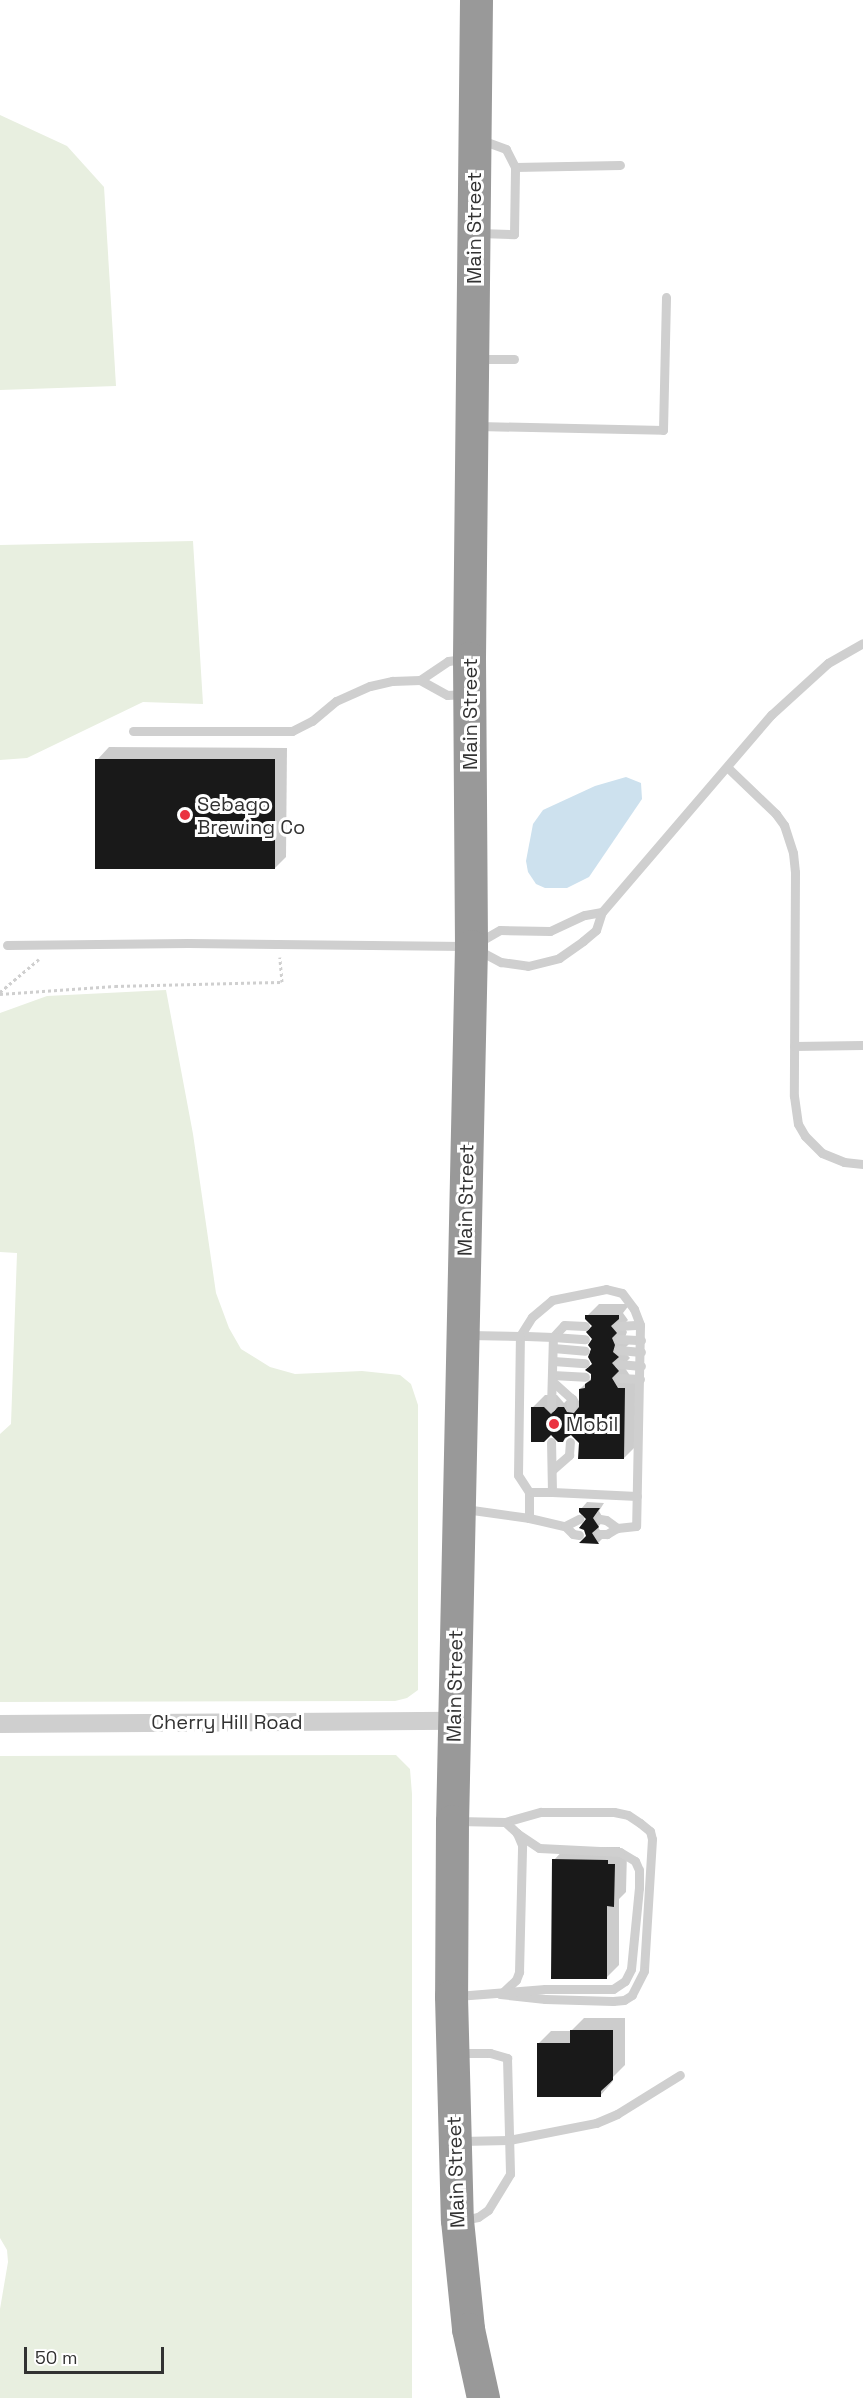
<!DOCTYPE html>
<html>
<head>
<meta charset="utf-8">
<style>
	body { margin:0 }
	#map { position:relative; width:863px; height:2398px; overflow:hidden; background:#fff; font-family:"Space Grotesk",sans-serif }
	div>[style] { position:absolute }
	.green>* { inset:0; background:#e8efe0 }
	.water>* { inset:0; background:#cde1ee }
	.shadow>* { inset:0; background:#0003 }
	.building>* { inset:0; background:#191919; transform-origin:0 0 }
	.path>* { height:3px; margin-top:-1.5px; transform-origin:0; background:repeating-linear-gradient(90deg,#cfcfcf 0 3px,transparent 0 6px) }
	.lane>* { height:9px; margin:-4.5px; padding:0 4.5px; transform-origin:4.5px; border-radius:4.5px; background:#cfcfcf }
	.street>* { height:18px; margin:-9px; padding:0 9px; transform-origin:9px; border-radius:9px; background:#cfcfcf }
	.highway>* { height:33px; margin:-16.5px; padding:0 16.5px; transform-origin:16.5px; border-radius:16.5px; background:#999 }
	.dots>* { width:16px; height:16px; translate:-50% -50%; box-sizing:border-box; border:3px solid #fff; border-radius:50% }
	span { translate:-50% -50%; white-space:nowrap; text-align:center; line-height:1.15; -webkit-text-stroke:6px #fff; paint-order:stroke }
	.street-label { font-size:20px; color:#323232 }
	.poi-label { font-size:20px; color:#323232 }
	.left { translate:0 -50%; text-align:left }
	.scale { position:absolute; left:24px; top:2347px; width:140px; height:27px; box-sizing:border-box; border:3px solid #323232; border-top:0; padding-left:8px; font-size:18px; line-height:21px; white-space:nowrap; color:#323232; -webkit-text-stroke:4px #fff; paint-order:stroke }
</style>
</head>
<body>
<div id="map">
	<div class="green">
		<div style="clip-path:polygon(0 115px,67px 146px,104px 187px,116px 386px,0 390px)"></div>
		<div style="clip-path:polygon(193px 541px,203px 704px,143px 702px,27px 758px,0 760px,0 545px)"></div>
		<div style="clip-path:polygon(166px 990px,193px 1134px,216px 1293px,229px 1328px,241px 1349px,270px 1367px,295px 1374px,362px 1371px,400px 1375px,411px 1384px,418px 1405px,418px 1690px,407px 1698px,395px 1701px,0 1702px,0 1434px,11px 1424px,17px 1253px,0 1252px,0 1013px,47px 996px)"></div>
		<div style="clip-path:polygon(396px 1755px,410px 1769px,412px 1794px,412px 2398px,0 2398px,0 2309px,8px 2262px,7px 2250px,0 2238px,0 1756px)"></div>
	</div>
	<div class="water">
		<div style="clip-path:polygon(626px 777px,641px 783px,642px 799px,589px 877px,567px 888px,545px 888px,536px 884px,528px 872px,526px 861px,533px 824px,543px 810px,595px 786px)"></div>
	</div>
	<div class="shadow">
		<div style="clip-path:polygon(109px 747px,287px 748px,286px 857px,274px 869px,97px 760px)"></div>
		<div style="clip-path:polygon(599px 1304px,630px 1304px,623px 1313px,628px 1320px,623px 1325px,627px 1332px,624px 1340px,629px 1344px,623px 1350px,630px 1358px,623px 1365px,631px 1377px,636px 1377px,636px 1446px,624px 1458px,580px 1442px,571px 1434px,563px 1441px,533px 1407px,545px 1395px,557px 1395px,564px 1403px,571px 1396px,576px 1396px,580px 1403px,580px 1389px,592px 1377px,594px 1326px,587px 1316px)"></div>
		<div style="clip-path:polygon(587px 1502px,604px 1503px,599px 1511px,604px 1520px,598px 1527px,604px 1537px,598px 1543px,582px 1542px,587px 1536px,587px 1516px,581px 1509px)"></div>
		<div style="clip-path:polygon(566px 1847px,620px 1847px,620px 1852px,627px 1852px,626px 1892px,619px 1899px,619px 1965px,606px 1978px,554px 1860px)"></div>
		<div style="clip-path:polygon(584px 2018px,625px 2018px,625px 2065px,605px 2085px,613px 2081px,600px 2096px,538px 2044px,551px 2031px,571px 2031px)"></div>
	</div>
	<div class="building">
		<div style="left:95px;top:759px;width:180px;height:110px"></div>
		<div style="clip-path:polygon(585px 1315px,619px 1315px,619px 1319px,611px 1326px,617px 1333px,612px 1338px,615px 1345px,613px 1352px,619px 1357px,612px 1363px,619px 1371px,612px 1378px,618px 1388px,625px 1388px,624px 1459px,578px 1459px,579px 1443px,571px 1435px,565px 1438px,563px 1442px,558px 1442px,551px 1435px,544px 1442px,531px 1442px,531px 1407px,544px 1407px,551px 1414px,558px 1407px,564px 1407px,567px 1412px,574px 1413px,579px 1407px,579px 1389px,585px 1388px,585px 1384px,591px 1380px,591px 1374px,585px 1370px,592px 1364px,588px 1357px,591px 1349px,588px 1345px,592px 1339px,586px 1332px,592px 1326px,585px 1319px)"></div>
		<div style="clip-path:polygon(579px 1508px,600px 1508px,593px 1518px,599px 1527px,592px 1533px,599px 1544px,579px 1543px,586px 1536px,584px 1530px,579px 1528px,586px 1519px,579px 1512px)"></div>
		<div style="clip-path:polygon(552px 1859px,608px 1860px,608px 1864px,615px 1864px,614px 1907px,607px 1906px,607px 1979px,551px 1979px)"></div>
		<div style="clip-path:polygon(570px 2030px,613px 2030px,613px 2080px,601px 2091px,601px 2097px,537px 2097px,537px 2043px,570px 2043px)"></div>
	</div>
	<div class="path">
		<div style="left:0;top:992px;width:51px;rotate:-40.2deg"></div>
		<div style="left:0;top:994px;width:115px;rotate:-4deg"></div>
		<div style="left:115px;top:986px;width:167px;rotate:-1.4deg"></div>
		<div style="left:282px;top:982px;width:25px;rotate:-95deg"></div>
	</div>
	<div class="lane">
		<div style="left:515px;top:167px;width:105px;rotate:-1.1deg"></div>
		<div style="left:479px;top:233px;width:35px;rotate:2deg"></div>
		<div style="left:514px;top:234px;width:67px;rotate:-89.1deg"></div>
		<div style="left:515px;top:167px;width:20px;rotate:-117deg"></div>
		<div style="left:506px;top:149px;width:27px;rotate:-160deg"></div>
		<div style="left:478px;top:359px;width:36px"></div>
		<div style="left:478px;top:426px;width:185px;rotate:1.2deg"></div>
		<div style="left:663px;top:430px;width:133px;rotate:-88.7deg"></div>
		<div style="left:420px;top:680px;width:34px;rotate:-34deg"></div>
		<div style="left:448px;top:661px;width:16px;rotate:-7deg"></div>
		<div style="left:133px;top:731px;width:159px"></div>
		<div style="left:292px;top:731px;width:22px;rotate:-27deg"></div>
		<div style="left:312px;top:721px;width:31px;rotate:-40deg"></div>
		<div style="left:336px;top:701px;width:37px;rotate:-24deg"></div>
		<div style="left:370px;top:686px;width:23px;rotate:-13deg"></div>
		<div style="left:392px;top:681px;width:28px;rotate:-2deg"></div>
		<div style="left:420px;top:680px;width:31px;rotate:29deg"></div>
		<div style="left:447px;top:695px;width:18px;rotate:-3deg"></div>
		<div style="left:727px;top:767px;width:68px;rotate:43.8deg"></div>
		<div style="left:776px;top:814px;width:14px;rotate:54deg"></div>
		<div style="left:784px;top:825px;width:29px;rotate:72deg"></div>
		<div style="left:793px;top:853px;width:19px;rotate:84deg"></div>
		<div style="left:795px;top:872px;width:224px;rotate:90.3deg"></div>
		<div style="left:794px;top:1096px;width:28px;rotate:82deg"></div>
		<div style="left:798px;top:1124px;width:14px;rotate:60deg"></div>
		<div style="left:805px;top:1136px;width:24px;rotate:45deg"></div>
		<div style="left:822px;top:1153px;width:24px;rotate:22deg"></div>
		<div style="left:844px;top:1162px;width:19px;rotate:6deg"></div>
		<div style="left:479px;top:942px;width:24px;rotate:-30deg"></div>
		<div style="left:500px;top:930px;width:50px;rotate:1.1deg"></div>
		<div style="left:550px;top:931px;width:38px;rotate:-25deg"></div>
		<div style="left:585px;top:915px;width:17px;rotate:-10deg"></div>
		<div style="left:7px;top:945px;width:181px;rotate:-0.6deg"></div>
		<div style="left:188px;top:943px;width:277px;rotate:0.6deg"></div>
		<div style="left:478px;top:950px;width:26px;rotate:28deg"></div>
		<div style="left:501px;top:962px;width:27px;rotate:8deg"></div>
		<div style="left:528px;top:966px;width:32px;rotate:-14deg"></div>
		<div style="left:559px;top:958px;width:29px;rotate:-35deg"></div>
		<div style="left:583px;top:941px;width:17px;rotate:-40deg"></div>
		<div style="left:596px;top:930px;width:19px;rotate:-72deg"></div>
		<div style="left:602px;top:912px;width:260px;rotate:-49.4deg"></div>
		<div style="left:771px;top:715px;width:77px;rotate:-42.4deg"></div>
		<div style="left:828px;top:663px;width:40px;rotate:-29.7deg"></div>
		<div style="left:794px;top:1046px;width:69px;rotate:-0.8deg"></div>
		<div style="left:618px;top:1326px;width:22px;rotate:-3deg"></div>
		<div style="left:553px;top:1337px;width:16px;rotate:-47deg"></div>
		<div style="left:564px;top:1325px;width:21px;rotate:3deg"></div>
		<div style="left:553px;top:1337px;width:32px;rotate:4deg"></div>
		<div style="left:619px;top:1339px;width:22px;rotate:3deg"></div>
		<div style="left:553px;top:1348px;width:32px;rotate:5deg"></div>
		<div style="left:619px;top:1350px;width:22px;rotate:5deg"></div>
		<div style="left:553px;top:1361px;width:32px;rotate:4deg"></div>
		<div style="left:619px;top:1364px;width:22px;rotate:5deg"></div>
		<div style="left:552px;top:1375px;width:33px;rotate:3deg"></div>
		<div style="left:619px;top:1378px;width:21px;rotate:3deg"></div>
		<div style="left:552px;top:1381px;width:25px;rotate:42deg"></div>
		<div style="left:571px;top:1398px;width:9px;rotate:90deg"></div>
		<div style="left:551px;top:1407px;width:70px;rotate:-88.4deg"></div>
		<div style="left:553px;top:1337px;width:33px;rotate:-178deg"></div>
		<div style="left:520px;top:1336px;width:22px;rotate:-58deg"></div>
		<div style="left:532px;top:1317px;width:26px;rotate:-40deg"></div>
		<div style="left:552px;top:1300px;width:55px;rotate:-11.5deg"></div>
		<div style="left:606px;top:1289px;width:16px;rotate:14deg"></div>
		<div style="left:622px;top:1293px;width:20px;rotate:53deg"></div>
		<div style="left:634px;top:1309px;width:17px;rotate:69deg"></div>
		<div style="left:640px;top:1325px;width:201px;rotate:91.1deg"></div>
		<div style="left:636px;top:1526px;width:19px;rotate:174deg"></div>
		<div style="left:617px;top:1528px;width:12px;rotate:149deg"></div>
		<div style="left:607px;top:1534px;width:8px;rotate:180deg"></div>
		<div style="left:552px;top:1470px;width:23px;rotate:-41deg"></div>
		<div style="left:569px;top:1455px;width:13px;rotate:-86deg"></div>
		<div style="left:529px;top:1492px;width:23px"></div>
		<div style="left:552px;top:1492px;width:50px;rotate:-91.1deg"></div>
		<div style="left:552px;top:1492px;width:85px;rotate:2.7deg"></div>
		<div style="left:465px;top:1509px;width:65px;rotate:8deg"></div>
		<div style="left:529px;top:1518px;width:26px;rotate:-90deg"></div>
		<div style="left:529px;top:1492px;width:20px;rotate:-123deg"></div>
		<div style="left:518px;top:1475px;width:139px;rotate:-89.2deg"></div>
		<div style="left:520px;top:1336px;width:51px;rotate:-178.9deg"></div>
		<div style="left:529px;top:1518px;width:37px;rotate:13deg"></div>
		<div style="left:565px;top:1526px;width:11px;rotate:45deg"></div>
		<div style="left:573px;top:1534px;width:6px;rotate:9deg"></div>
		<div style="left:600px;top:1519px;width:6px;rotate:9deg"></div>
		<div style="left:606px;top:1520px;width:14px;rotate:36deg"></div>
		<div style="left:565px;top:1526px;width:16px;rotate:-27deg"></div>
		<div style="left:457px;top:1821px;width:48px;rotate:1.2deg"></div>
		<div style="left:505px;top:1822px;width:37px;rotate:-16deg"></div>
		<div style="left:541px;top:1812px;width:73px"></div>
		<div style="left:614px;top:1812px;width:14px;rotate:12deg"></div>
		<div style="left:628px;top:1815px;width:14px;rotate:34deg"></div>
		<div style="left:640px;top:1823px;width:13px;rotate:39deg"></div>
		<div style="left:650px;top:1831px;width:8px;rotate:76deg"></div>
		<div style="left:652px;top:1839px;width:132px;rotate:93.5deg"></div>
		<div style="left:644px;top:1971px;width:27px;rotate:117deg"></div>
		<div style="left:632px;top:1995px;width:9px;rotate:148deg"></div>
		<div style="left:624px;top:2000px;width:11px;rotate:175deg"></div>
		<div style="left:613px;top:2001px;width:68px;rotate:-178.3deg"></div>
		<div style="left:545px;top:1999px;width:45px;rotate:-173.7deg"></div>
		<div style="left:502px;top:1993px;width:19px;rotate:-43deg"></div>
		<div style="left:516px;top:1980px;width:9px;rotate:-69deg"></div>
		<div style="left:519px;top:1972px;width:127px;rotate:-88.6deg"></div>
		<div style="left:522px;top:1845px;width:13px;rotate:-113deg"></div>
		<div style="left:517px;top:1833px;width:16px;rotate:-137deg"></div>
		<div style="left:457px;top:1996px;width:88px;rotate:-4.5deg"></div>
		<div style="left:545px;top:1989px;width:68px"></div>
		<div style="left:613px;top:1989px;width:14px;rotate:-34deg"></div>
		<div style="left:625px;top:1981px;width:13px;rotate:-63deg"></div>
		<div style="left:631px;top:1969px;width:81px;rotate:-84.4deg"></div>
		<div style="left:639px;top:1888px;width:18px;rotate:-90deg"></div>
		<div style="left:639px;top:1870px;width:10px;rotate:-114deg"></div>
		<div style="left:635px;top:1861px;width:17px;rotate:-149deg"></div>
		<div style="left:620px;top:1852px;width:81px;rotate:-177.2deg"></div>
		<div style="left:539px;top:1848px;width:27px;rotate:-146deg"></div>
		<div style="left:459px;top:2053px;width:31px"></div>
		<div style="left:490px;top:2053px;width:18px;rotate:16deg"></div>
		<div style="left:507px;top:2058px;width:116px;rotate:88.5deg"></div>
		<div style="left:510px;top:2174px;width:42px;rotate:121.4deg"></div>
		<div style="left:488px;top:2210px;width:12px;rotate:145deg"></div>
		<div style="left:478px;top:2217px;width:16px;rotate:169deg"></div>
		<div style="left:460px;top:2141px;width:49px;rotate:-1.2deg"></div>
		<div style="left:509px;top:2140px;width:89px;rotate:-11.1deg"></div>
		<div style="left:596px;top:2123px;width:23px;rotate:-23deg"></div>
		<div style="left:617px;top:2114px;width:74px;rotate:-31.8deg"></div>
	</div>
	<div class="street">
		<div style="left:0;top:1724px;width:454px;rotate:-0.4deg"></div>
	</div>
	<div class="highway">
		<div style="left:476px;top:0;width:658px;rotate:90.61deg"></div>
		<div style="left:469px;top:658px;width:288px;rotate:89.6deg"></div>
		<div style="left:471px;top:946px;width:875px;rotate:91.24deg"></div>
		<div style="left:452px;top:1821px;width:175px;rotate:90.3deg"></div>
		<div style="left:451px;top:1996px;width:224px;rotate:88.5deg"></div>
		<div style="left:457px;top:2220px;width:110px;rotate:84.2deg"></div>
		<div style="left:468px;top:2329px;width:71px;rotate:77.7deg"></div>
	</div>
	<div class="dots">
		<div style="left:185px;top:815px;background:#ea3340"></div>
		<div style="left:554px;top:1424px;background:#ea3340"></div>
	</div>
	<div class="street-label">
		<span style="left:474px;top:228px;rotate:-90deg">Main Street</span>
		<span style="left:470px;top:714px;rotate:-90deg">Main Street</span>
		<span style="left:466px;top:1200px;rotate:-89deg">Main Street</span>
		<span style="left:455px;top:1686px;rotate:-89deg">Main Street</span>
		<span style="left:227px;top:1722px">Cherry Hill Road</span>
		<span style="left:456px;top:2172px;rotate:-92deg">Main Street</span>
	</div>
	<div class="poi-label">
		<span class="left" style="left:197px;top:816px">Sebago<br>Brewing Co</span>
		<span class="left" style="left:566px;top:1424px">Mobil</span>
	</div>
	<div class="scale">50 m</div>
</div>
</body>
</html>
